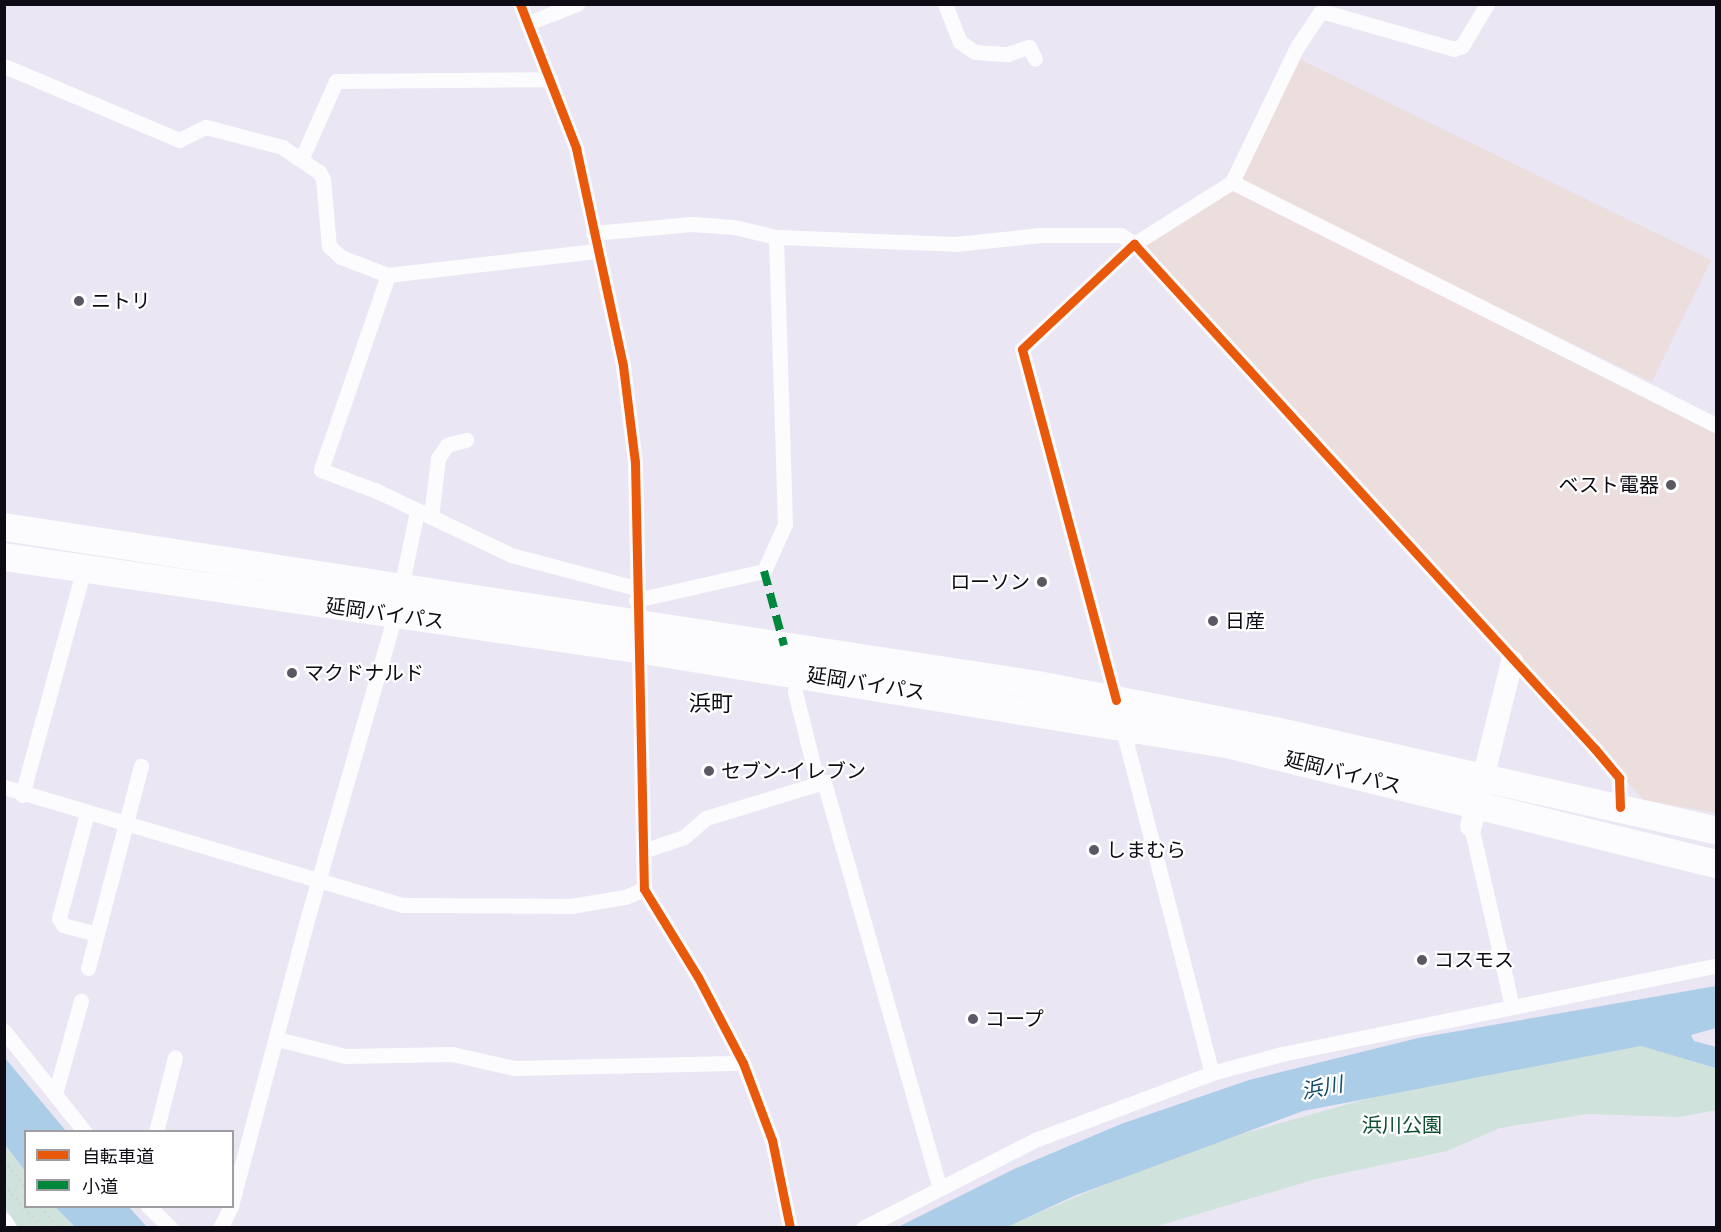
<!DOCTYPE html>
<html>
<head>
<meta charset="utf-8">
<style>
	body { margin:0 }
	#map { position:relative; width:1721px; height:1232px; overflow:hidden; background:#eae6f4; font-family:"Roboto Condensed","Noto Sans JP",sans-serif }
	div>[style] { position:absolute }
	.commercial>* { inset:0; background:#ebdedc; transform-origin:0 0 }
	.green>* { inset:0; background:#cfe2dc }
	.water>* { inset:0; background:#accde7 }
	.path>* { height:3px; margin-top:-1.5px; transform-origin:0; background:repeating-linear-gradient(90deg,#d4d2d6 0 1.5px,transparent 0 6px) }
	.street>* { height:15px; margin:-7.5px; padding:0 7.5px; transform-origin:7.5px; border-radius:7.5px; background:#fcfbfd }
	.secondary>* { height:22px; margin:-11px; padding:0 11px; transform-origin:11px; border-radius:11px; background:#fcfbfd }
	.highway>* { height:28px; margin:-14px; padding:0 14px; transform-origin:14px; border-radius:14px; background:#fcfbfd }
	.quiet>* { height:8px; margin-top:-4px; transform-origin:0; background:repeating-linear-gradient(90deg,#00873e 0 15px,transparent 0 23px) }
	.cycleway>* { height:9px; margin:-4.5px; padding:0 4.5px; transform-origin:4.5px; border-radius:4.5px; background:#e8590c }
	.dots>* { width:16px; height:16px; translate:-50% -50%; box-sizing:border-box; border:3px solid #fff; border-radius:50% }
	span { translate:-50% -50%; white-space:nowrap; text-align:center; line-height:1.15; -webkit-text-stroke:4.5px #fff; paint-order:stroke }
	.poi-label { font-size:20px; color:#0e0b15 }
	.left { translate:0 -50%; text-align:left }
	.right { translate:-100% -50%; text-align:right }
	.street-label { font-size:20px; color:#0e0b15 }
	.park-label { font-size:20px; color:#0e4d32 }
	.water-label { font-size:21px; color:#114d6b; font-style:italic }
	.quarter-label { font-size:22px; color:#0e0b15 }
	.frame { position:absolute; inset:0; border:6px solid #0e0b15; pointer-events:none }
	.legend { position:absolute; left:24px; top:1130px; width:210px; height:78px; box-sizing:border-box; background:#fff; border:2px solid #9f9da1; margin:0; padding:8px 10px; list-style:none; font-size:18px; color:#0e0b15 }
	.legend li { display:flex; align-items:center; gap:12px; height:30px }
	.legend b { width:30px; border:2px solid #9f9da1 }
</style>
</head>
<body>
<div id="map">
	<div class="commercial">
		<div style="left:1297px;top:58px;width:461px;height:136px;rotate:26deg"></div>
		<div style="clip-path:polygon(1233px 189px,1716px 434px,1716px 813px,1644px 800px,1145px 245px)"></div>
	</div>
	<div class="green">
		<div style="clip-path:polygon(1641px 1046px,1716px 1067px,1716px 1110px,1679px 1117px,1587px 1114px,1500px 1128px,1447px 1151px,1316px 1179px,1154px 1227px,1003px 1228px,1161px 1161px,1231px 1137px,1388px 1093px)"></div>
		<div style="clip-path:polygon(4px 1145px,25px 1171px,26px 1206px,55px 1207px,74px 1227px,18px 1227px,5px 1208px)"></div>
	</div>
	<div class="water">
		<div style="clip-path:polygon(1716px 986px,1716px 1028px,1691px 1035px,1694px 1041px,1716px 1047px,1716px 1068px,1641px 1046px,1303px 1111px,1074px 1196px,1007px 1227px,898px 1227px,1014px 1169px,1121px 1124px,1249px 1080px,1418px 1038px)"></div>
		<div style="clip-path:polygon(5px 1058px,66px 1131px,26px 1132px,25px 1171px,5px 1145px)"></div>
		<div style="clip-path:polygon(55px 1207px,129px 1207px,147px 1227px,75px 1227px)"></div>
	</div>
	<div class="path">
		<div style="left:4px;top:1161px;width:34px;rotate:50deg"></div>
		<div style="left:4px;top:1185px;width:57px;rotate:48.5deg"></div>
		<div style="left:41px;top:1206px;width:28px;rotate:52deg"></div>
	</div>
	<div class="street">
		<div style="left:520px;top:4px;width:155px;rotate:68.7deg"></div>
		<div style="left:576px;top:148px;width:223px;rotate:77.8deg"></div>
		<div style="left:623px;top:366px;width:97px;rotate:82.9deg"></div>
		<div style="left:635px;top:462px;width:427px;rotate:88.8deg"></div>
		<div style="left:644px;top:889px;width:103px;rotate:58.5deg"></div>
		<div style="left:698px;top:977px;width:97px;rotate:62.4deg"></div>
		<div style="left:743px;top:1063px;width:82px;rotate:69.4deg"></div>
		<div style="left:772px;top:1140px;width:90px;rotate:78.4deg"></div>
		<div style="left:945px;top:4px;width:41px;rotate:68.5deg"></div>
		<div style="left:960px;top:42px;width:18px;rotate:34deg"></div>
		<div style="left:975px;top:52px;width:32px;rotate:4deg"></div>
		<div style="left:1007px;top:54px;width:23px;rotate:-18deg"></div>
		<div style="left:1029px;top:47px;width:13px;rotate:63deg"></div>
		<div style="left:528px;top:23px;width:53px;rotate:-21.2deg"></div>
		<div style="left:4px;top:66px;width:190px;rotate:22.9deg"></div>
		<div style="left:179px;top:140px;width:30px;rotate:-26deg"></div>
		<div style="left:206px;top:127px;width:79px;rotate:14.7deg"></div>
		<div style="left:282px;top:147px;width:45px;rotate:34deg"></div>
		<div style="left:319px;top:172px;width:8px;rotate:60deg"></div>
		<div style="left:323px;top:179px;width:67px;rotate:84.9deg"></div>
		<div style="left:329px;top:246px;width:16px;rotate:43deg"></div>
		<div style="left:341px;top:257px;width:50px;rotate:21deg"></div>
		<div style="left:388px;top:275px;width:209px;rotate:-6.6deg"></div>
		<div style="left:301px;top:160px;width:86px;rotate:-66.1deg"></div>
		<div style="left:336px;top:81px;width:214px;rotate:-0.5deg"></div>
		<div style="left:1232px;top:182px;width:542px;rotate:26.66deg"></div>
		<div style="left:593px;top:233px;width:99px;rotate:-5.2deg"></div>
		<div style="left:692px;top:224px;width:42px;rotate:4.1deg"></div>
		<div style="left:734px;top:227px;width:43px;rotate:13.4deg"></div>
		<div style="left:776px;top:237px;width:179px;rotate:2.2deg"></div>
		<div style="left:955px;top:244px;width:86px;rotate:-6deg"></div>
		<div style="left:1041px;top:235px;width:80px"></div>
		<div style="left:1121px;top:235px;width:16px;rotate:35deg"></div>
		<div style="left:1134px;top:244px;width:116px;rotate:-32.3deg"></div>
		<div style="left:1232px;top:182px;width:150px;rotate:-64.3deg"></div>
		<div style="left:1297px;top:47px;width:43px;rotate:-56.3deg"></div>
		<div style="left:1321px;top:11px;width:138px;rotate:15.9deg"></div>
		<div style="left:1454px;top:49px;width:9px;rotate:-21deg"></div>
		<div style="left:1462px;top:46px;width:49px;rotate:-59.2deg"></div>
		<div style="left:388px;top:275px;width:206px;rotate:109deg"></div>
		<div style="left:321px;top:470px;width:60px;rotate:20.6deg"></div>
		<div style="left:377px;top:491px;width:148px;rotate:25.5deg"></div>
		<div style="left:511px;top:555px;width:129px;rotate:14.8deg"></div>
		<div style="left:431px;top:517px;width:59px;rotate:-83.2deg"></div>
		<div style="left:438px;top:458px;width:16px;rotate:-55deg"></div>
		<div style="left:447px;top:445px;width:20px;rotate:-15deg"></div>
		<div style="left:636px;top:600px;width:131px;rotate:-12.8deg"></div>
		<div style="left:764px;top:571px;width:51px;rotate:-65.9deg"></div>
		<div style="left:785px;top:524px;width:287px;rotate:-91.8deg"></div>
		<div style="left:798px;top:673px;width:19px;rotate:99deg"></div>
		<div style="left:795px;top:692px;width:95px;rotate:76deg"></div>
		<div style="left:1116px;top:700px;width:363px;rotate:-105deg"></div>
		<div style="left:1022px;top:349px;width:154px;rotate:-43.2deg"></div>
		<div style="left:1134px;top:244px;width:684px;rotate:47.61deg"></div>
		<div style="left:1595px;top:749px;width:38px;rotate:50deg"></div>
		<div style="left:1619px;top:778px;width:29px;rotate:88deg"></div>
		<div style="left:1122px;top:726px;width:358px;rotate:75.5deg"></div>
		<div style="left:4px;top:787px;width:415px;rotate:16.5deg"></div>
		<div style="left:402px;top:905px;width:169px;rotate:0.3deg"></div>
		<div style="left:571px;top:906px;width:55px;rotate:-9.5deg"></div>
		<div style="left:625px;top:897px;width:21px;rotate:-23deg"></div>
		<div style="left:22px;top:795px;width:234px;rotate:-74.7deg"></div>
		<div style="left:87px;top:813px;width:109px;rotate:104.9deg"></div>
		<div style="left:59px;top:918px;width:8px;rotate:60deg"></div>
		<div style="left:63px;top:925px;width:35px;rotate:15deg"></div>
		<div style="left:1471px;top:826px;width:185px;rotate:77.2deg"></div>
		<div style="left:643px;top:851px;width:43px;rotate:-18.9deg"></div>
		<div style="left:684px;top:837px;width:29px;rotate:-41deg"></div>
		<div style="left:706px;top:818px;width:123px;rotate:-17deg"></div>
		<div style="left:824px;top:782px;width:420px;rotate:74.1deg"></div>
		<div style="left:88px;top:968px;width:209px;rotate:-75.3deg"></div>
		<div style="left:4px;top:1031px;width:129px;rotate:51.3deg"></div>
		<div style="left:277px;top:1039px;width:70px;rotate:14deg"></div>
		<div style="left:345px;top:1056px;width:107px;rotate:-1.1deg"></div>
		<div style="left:452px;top:1054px;width:64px;rotate:12.7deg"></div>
		<div style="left:514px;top:1068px;width:229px;rotate:-1.3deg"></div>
		<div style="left:55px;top:1094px;width:97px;rotate:-74.4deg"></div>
		<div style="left:156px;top:1132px;width:77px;rotate:-75.8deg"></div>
		<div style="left:232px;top:1202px;width:299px;rotate:-75.1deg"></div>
		<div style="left:309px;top:913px;width:309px;rotate:-73.9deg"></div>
		<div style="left:395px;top:616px;width:106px;rotate:-78.1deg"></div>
		<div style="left:148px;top:1206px;width:32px;rotate:44deg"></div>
		<div style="left:4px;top:1220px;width:9px;rotate:58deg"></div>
		<div style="left:220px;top:1228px;width:25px;rotate:-63deg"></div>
		<div style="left:863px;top:1228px;width:193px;rotate:-27.1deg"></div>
		<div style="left:1035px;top:1140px;width:189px;rotate:-20.7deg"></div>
		<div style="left:1212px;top:1073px;width:73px;rotate:-15.2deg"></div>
		<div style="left:1282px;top:1054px;width:443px;rotate:-11.5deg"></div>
	</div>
	<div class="secondary">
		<div style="left:1471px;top:826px;width:170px;rotate:-76deg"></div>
	</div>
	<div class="highway">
		<div style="left:4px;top:527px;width:1046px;rotate:8.69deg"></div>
		<div style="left:1038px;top:685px;width:241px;rotate:11deg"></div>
		<div style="left:1275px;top:731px;width:452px;rotate:12.7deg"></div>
		<div style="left:4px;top:557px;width:640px;rotate:8.27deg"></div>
		<div style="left:637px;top:649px;width:598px;rotate:9.15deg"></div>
		<div style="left:1227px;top:744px;width:504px;rotate:13.79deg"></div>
	</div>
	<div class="quiet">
		<div style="left:764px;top:571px;width:77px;rotate:74.9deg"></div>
	</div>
	<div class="cycleway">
		<div style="left:520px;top:4px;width:155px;rotate:68.7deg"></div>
		<div style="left:576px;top:148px;width:223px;rotate:77.8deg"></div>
		<div style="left:623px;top:366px;width:97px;rotate:82.9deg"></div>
		<div style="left:635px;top:462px;width:427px;rotate:88.8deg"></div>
		<div style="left:644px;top:889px;width:103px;rotate:58.5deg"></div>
		<div style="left:698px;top:977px;width:97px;rotate:62.4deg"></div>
		<div style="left:743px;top:1063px;width:82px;rotate:69.4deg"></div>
		<div style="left:772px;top:1140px;width:90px;rotate:78.4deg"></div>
		<div style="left:1116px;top:700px;width:363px;rotate:-105deg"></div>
		<div style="left:1022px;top:349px;width:154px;rotate:-43.2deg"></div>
		<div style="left:1134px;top:244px;width:684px;rotate:47.61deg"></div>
		<div style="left:1595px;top:749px;width:38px;rotate:50deg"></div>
		<div style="left:1619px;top:778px;width:29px;rotate:88deg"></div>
	</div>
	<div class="dots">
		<div style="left:79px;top:301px;background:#5b5863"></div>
		<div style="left:1671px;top:485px;background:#5b5863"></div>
		<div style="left:1042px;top:582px;background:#5b5863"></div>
		<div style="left:1213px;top:621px;background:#5b5863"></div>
		<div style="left:292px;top:673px;background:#5b5863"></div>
		<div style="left:709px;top:771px;background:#5b5863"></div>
		<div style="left:1094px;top:850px;background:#5b5863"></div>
		<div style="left:1422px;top:960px;background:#5b5863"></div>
		<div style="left:973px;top:1019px;background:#5b5863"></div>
	</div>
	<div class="poi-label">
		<span class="left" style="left:91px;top:301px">ニトリ</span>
		<span class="right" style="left:1659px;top:485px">ベスト電器</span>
		<span class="right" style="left:1030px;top:582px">ローソン</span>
		<span class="left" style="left:1225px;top:621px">日産</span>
		<span class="left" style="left:304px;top:673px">マクドナルド</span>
		<span class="left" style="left:721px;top:771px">セブン-イレブン</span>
		<span class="left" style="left:1106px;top:850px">しまむら</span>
		<span class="left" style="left:1434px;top:960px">コスモス</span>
		<span class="left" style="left:985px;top:1019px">コープ</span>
	</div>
	<div class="street-label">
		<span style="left:385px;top:614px;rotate:8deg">延岡バイパス</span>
		<span style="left:866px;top:684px;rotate:9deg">延岡バイパス</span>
		<span style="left:1343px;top:773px;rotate:14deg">延岡バイパス</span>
	</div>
	<div class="park-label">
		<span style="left:1402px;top:1125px">浜川公園</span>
	</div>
	<div class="water-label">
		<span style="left:1322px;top:1088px;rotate:-11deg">浜川</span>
	</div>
	<div class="quarter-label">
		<span style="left:711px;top:704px">浜町</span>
	</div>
	<div class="frame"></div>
	<ul class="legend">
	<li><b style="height:8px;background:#e8590c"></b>自転車道</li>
	<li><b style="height:8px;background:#00873e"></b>小道</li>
	</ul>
</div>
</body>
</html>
